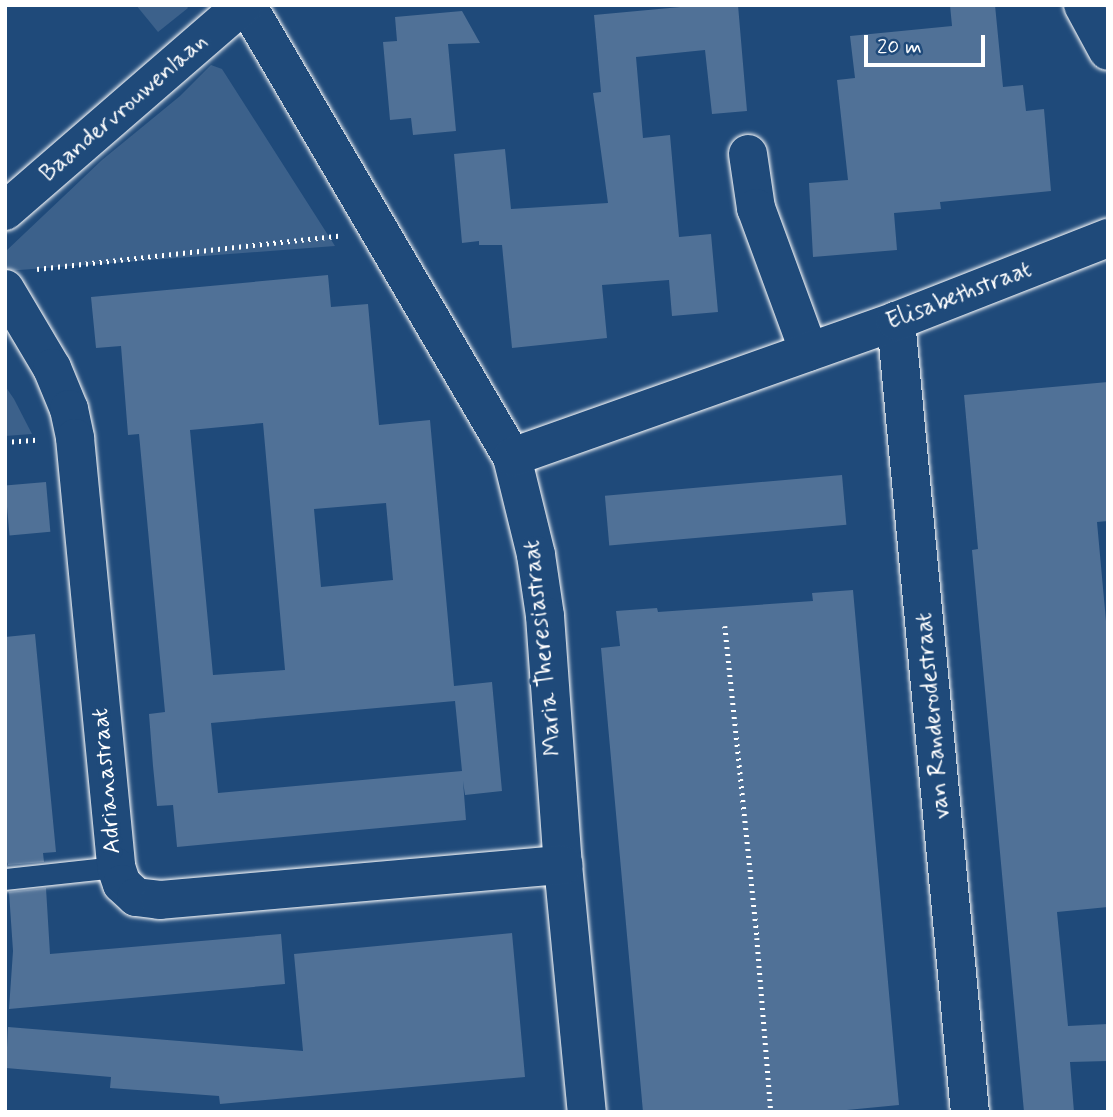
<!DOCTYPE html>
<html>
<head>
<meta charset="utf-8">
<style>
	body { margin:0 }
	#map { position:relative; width:1113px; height:1117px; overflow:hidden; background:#1f4a7a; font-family:Mynerve,sans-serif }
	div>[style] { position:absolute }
	.green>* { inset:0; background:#3c618b }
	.building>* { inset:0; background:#507197; transform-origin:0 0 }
	.path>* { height:4.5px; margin-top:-2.25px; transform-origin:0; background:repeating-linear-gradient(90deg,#fff 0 2px,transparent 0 7px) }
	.roads { filter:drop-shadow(0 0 2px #fff) drop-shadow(0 0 2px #fff) }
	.service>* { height:21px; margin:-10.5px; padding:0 10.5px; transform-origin:10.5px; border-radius:10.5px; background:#1f4a7a }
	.minor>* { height:38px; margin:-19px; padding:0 19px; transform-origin:19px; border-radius:19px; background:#1f4a7a }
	span { translate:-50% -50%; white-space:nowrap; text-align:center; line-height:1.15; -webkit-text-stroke:7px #1f4a7a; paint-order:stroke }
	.street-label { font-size:24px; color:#fff }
	.frame { position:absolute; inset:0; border:7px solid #fff; pointer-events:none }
	.scale { position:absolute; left:864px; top:35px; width:121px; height:32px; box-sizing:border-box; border:4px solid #fff; border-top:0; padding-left:9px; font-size:21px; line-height:24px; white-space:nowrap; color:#fff; -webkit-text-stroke:5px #1f4a7a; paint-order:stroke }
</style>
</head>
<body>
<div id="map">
	<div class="green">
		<div style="clip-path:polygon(136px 5px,186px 5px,188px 8px,158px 32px)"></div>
		<div style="clip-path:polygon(211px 65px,222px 69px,335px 246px,6px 271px,6px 251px,102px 160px,180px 96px)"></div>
		<div style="clip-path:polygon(5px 386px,14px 399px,32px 434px,5px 436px)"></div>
	</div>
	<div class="building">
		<div style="clip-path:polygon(702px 5px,738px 5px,747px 111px,712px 114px,705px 50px,636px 57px,643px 138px,670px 135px,679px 237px,711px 234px,718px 312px,672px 316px,669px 280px,602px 285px,607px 338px,512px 348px,502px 245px,479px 245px,479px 241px,462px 243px,454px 154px,505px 149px,511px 209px,608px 203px,593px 93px,601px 92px,594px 15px)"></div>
		<div style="clip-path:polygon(950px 5px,995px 5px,1003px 87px,1023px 85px,1026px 111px,1044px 109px,1051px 191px,940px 202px,941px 209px,894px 213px,897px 250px,813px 257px,809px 183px,848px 180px,837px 80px,855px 78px,850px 36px,952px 26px)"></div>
		<div style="clip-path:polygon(462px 11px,480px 43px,448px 44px,456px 131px,413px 135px,411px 118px,390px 120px,383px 42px,397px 41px,395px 17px)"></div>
		<div style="clip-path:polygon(evenodd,328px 275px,331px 307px,368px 304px,379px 425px,430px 420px,454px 686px,492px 682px,502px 791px,465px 795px,463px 781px,466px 820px,177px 847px,173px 805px,157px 806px,153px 766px,149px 714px,165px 712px,139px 434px,128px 435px,121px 346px,96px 348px,91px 297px,328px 275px,263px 423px,285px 670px,213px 675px,190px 430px,263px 423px,328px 275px,386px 503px,393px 580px,321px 587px,314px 509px,386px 503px,328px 275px,455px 701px,462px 771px,218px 793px,211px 723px,455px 701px)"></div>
		<div style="clip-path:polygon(1108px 382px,1108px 521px,1097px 522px,1108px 643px,1108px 907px,1057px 912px,1068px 1026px,1108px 1024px,1108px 1061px,1070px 1062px,1074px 1112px,1024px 1112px,972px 550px,978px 549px,964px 395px)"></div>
		<div style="left:842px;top:475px;width:50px;height:238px;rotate:85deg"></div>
		<div style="left:46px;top:482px;width:50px;height:41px;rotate:85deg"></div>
		<div style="clip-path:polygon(853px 590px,899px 1105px,826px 1112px,643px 1112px,601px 648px,620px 646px,616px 611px,657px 608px,658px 612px,813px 601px,812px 593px)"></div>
		<div style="clip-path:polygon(35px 634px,56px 852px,43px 853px,44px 862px,8px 865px,5px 856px,5px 637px)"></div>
		<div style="clip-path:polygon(46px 888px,50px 954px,281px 934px,285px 984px,9px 1009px,13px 951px,9px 892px)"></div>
		<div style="clip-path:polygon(512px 933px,525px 1077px,220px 1104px,219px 1096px,110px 1088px,111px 1077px,6px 1068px,8px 1027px,303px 1051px,294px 954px)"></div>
	</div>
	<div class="path">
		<div style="left:37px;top:269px;width:303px;rotate:-6.3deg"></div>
		<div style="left:5px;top:442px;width:31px;rotate:-4deg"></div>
		<div style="left:725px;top:626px;width:314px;rotate:84.1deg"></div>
		<div style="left:757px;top:938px;width:175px;rotate:85.4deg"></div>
	</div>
	<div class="roads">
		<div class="service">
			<div style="left:5px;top:879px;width:112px;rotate:-6.2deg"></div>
		</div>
		<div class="minor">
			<div style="left:247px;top:5px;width:524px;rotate:59.62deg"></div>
			<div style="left:512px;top:457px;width:101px;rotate:76.2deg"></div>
			<div style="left:536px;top:555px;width:62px;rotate:81.6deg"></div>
			<div style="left:545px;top:616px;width:250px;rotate:85.9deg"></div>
			<div style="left:563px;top:865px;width:248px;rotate:84.5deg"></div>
			<div style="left:1083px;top:5px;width:52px;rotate:61.5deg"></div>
			<div style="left:748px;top:154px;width:55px;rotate:81.6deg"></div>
			<div style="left:756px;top:208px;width:153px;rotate:69.8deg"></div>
			<div style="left:5px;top:211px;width:315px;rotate:-40.9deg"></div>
			<div style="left:5px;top:289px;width:92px;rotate:59.3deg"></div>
			<div style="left:52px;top:368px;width:44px;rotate:67.5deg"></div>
			<div style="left:69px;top:409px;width:30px;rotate:78deg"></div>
			<div style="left:75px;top:438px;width:431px;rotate:84.5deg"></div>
			<div style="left:116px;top:867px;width:18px;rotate:71deg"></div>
			<div style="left:122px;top:884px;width:19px;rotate:43deg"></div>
			<div style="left:136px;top:897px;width:24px;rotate:7deg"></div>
			<div style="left:160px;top:900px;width:405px;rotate:-5deg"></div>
			<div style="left:896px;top:321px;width:794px;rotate:84.66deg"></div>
			<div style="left:512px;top:457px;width:407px;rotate:-19.5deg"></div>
			<div style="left:896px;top:321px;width:228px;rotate:-21.4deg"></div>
		</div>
	</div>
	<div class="street-label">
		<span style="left:124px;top:108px;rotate:-41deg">Baandervrouwenlaan</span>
		<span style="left:959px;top:296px;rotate:-21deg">Elisabethstraat</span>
		<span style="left:543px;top:648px;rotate:-96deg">Maria Theresiastraat</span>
		<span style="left:933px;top:716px;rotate:-95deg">van Randerodestraat</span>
		<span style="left:107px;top:781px;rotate:-95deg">Adrianastraat</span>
	</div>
	<div class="frame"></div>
	<div class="scale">20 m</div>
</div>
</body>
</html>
